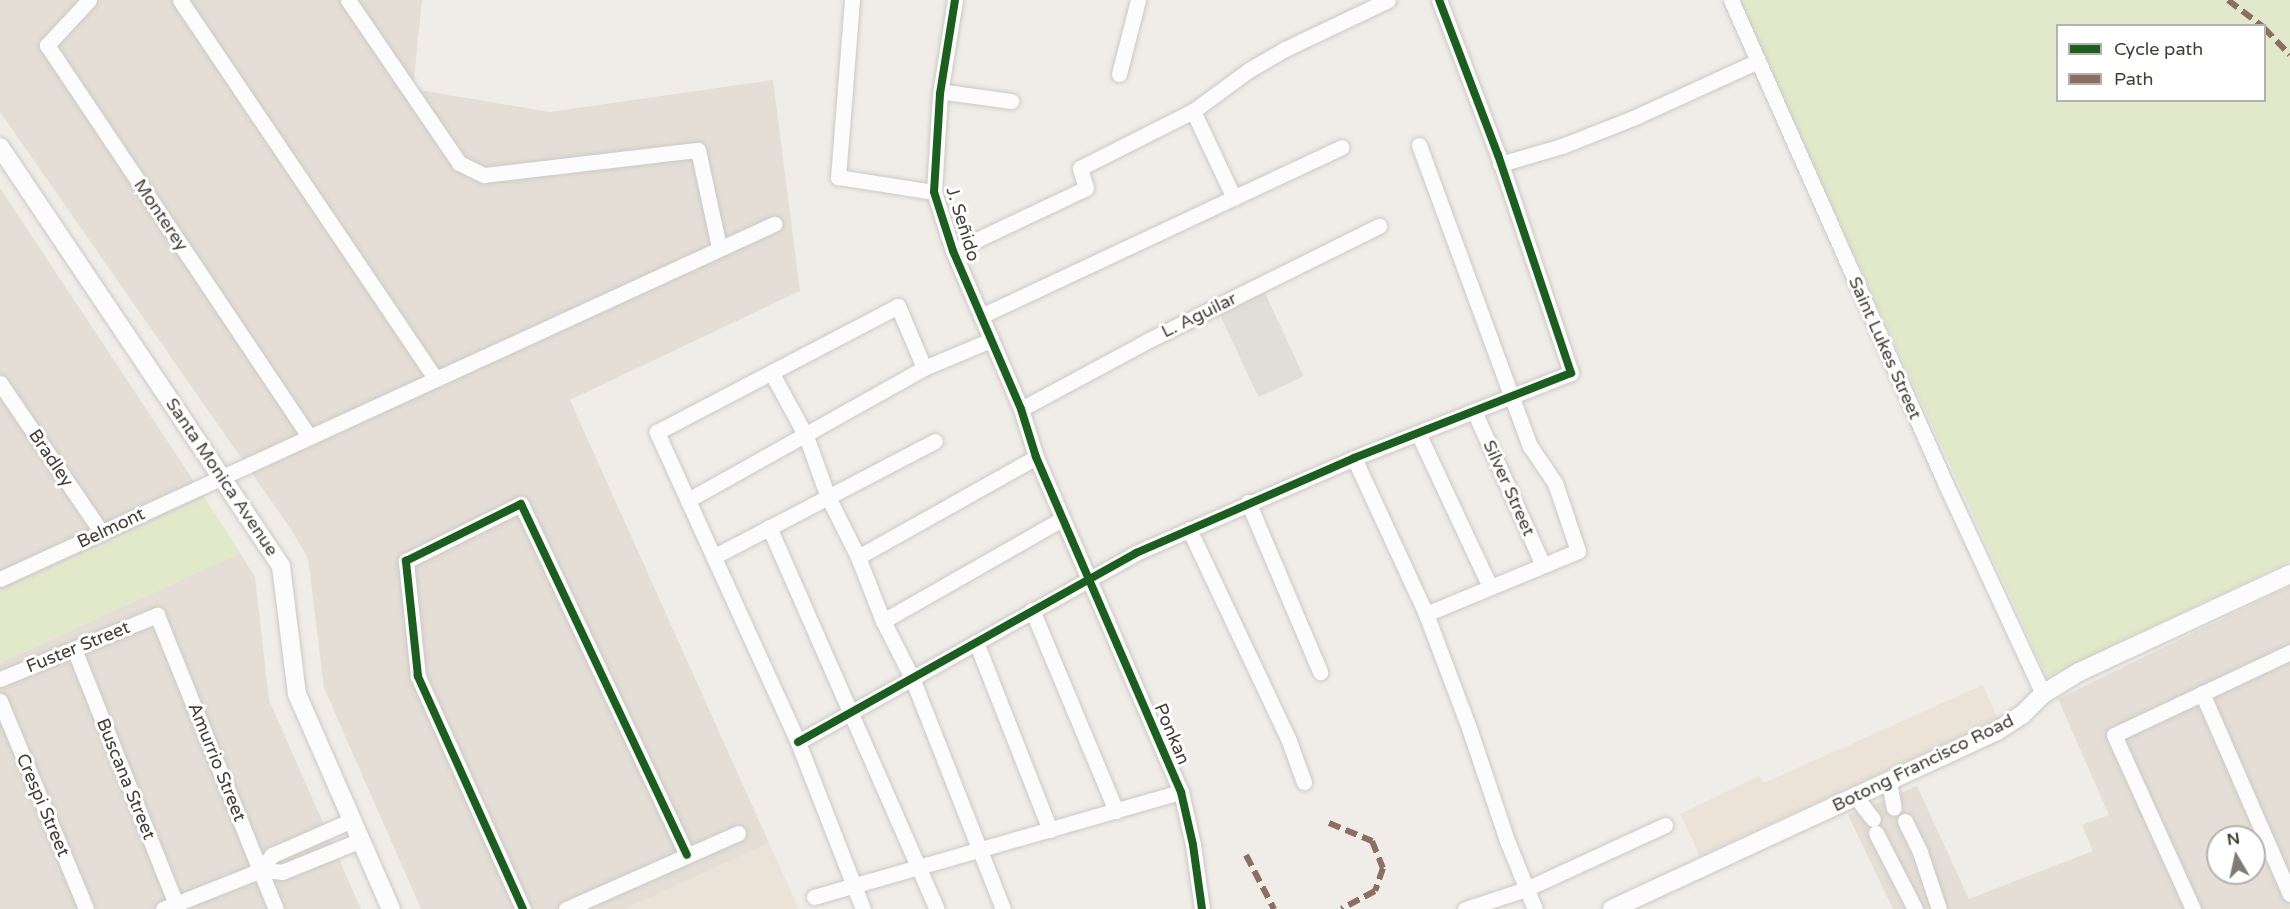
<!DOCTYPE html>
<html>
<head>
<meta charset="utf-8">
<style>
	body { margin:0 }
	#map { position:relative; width:2290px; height:909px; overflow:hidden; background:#f0ede9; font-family:"Varela Round",sans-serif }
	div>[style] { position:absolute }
	.residential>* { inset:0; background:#e4ded6 }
	.education>* { inset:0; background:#ebe2d8 }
	.green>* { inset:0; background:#e2e9ca }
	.parking>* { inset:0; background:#e1deda; transform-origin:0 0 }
	.roads { filter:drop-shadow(0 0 2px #ccc9c5) drop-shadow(0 0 2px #ccc9c5) }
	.minor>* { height:15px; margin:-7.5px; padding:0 7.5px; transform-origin:7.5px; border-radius:7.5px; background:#fdfcfc }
	.tertiary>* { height:18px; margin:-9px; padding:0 9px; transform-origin:9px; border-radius:9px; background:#fdfcfc }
	.quiet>* { height:6px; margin-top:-3px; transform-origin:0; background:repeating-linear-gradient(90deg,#8d6e63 0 12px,transparent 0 18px) }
	.cycleway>* { height:8px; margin:-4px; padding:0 4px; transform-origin:4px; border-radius:4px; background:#1b5e20 }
	span { translate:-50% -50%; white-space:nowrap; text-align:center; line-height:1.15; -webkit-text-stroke:6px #fff; paint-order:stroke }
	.street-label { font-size:18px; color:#453d36 }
	.legend { position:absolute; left:2056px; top:24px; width:210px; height:78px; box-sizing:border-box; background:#fff; border:2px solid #b5b1af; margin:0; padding:8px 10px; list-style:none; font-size:18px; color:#453d36 }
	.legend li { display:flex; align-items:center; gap:12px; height:30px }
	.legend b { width:30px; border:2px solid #b5b1af }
	.north { position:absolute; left:2206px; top:825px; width:60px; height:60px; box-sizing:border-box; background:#fff; border:2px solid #b5b1af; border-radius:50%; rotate:351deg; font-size:16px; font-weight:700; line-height:24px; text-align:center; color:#453d36 }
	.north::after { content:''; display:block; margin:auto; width:21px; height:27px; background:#817b75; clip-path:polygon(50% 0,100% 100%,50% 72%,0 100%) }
</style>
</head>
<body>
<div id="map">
	<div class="residential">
		<div style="clip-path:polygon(0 0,422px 0,413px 89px,550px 112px,773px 80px,800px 291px,570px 400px,769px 843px,625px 909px,421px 909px,324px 688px,308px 558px,290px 528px,0 112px)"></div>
		<div style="clip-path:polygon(0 188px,205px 498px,0 592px)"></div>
		<div style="clip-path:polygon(240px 553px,255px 577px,269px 700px,361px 909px,0 909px,0 663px)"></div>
		<div style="clip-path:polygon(evenodd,2290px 586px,2290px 909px,1893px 909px,1848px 815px,1917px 786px,1969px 899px,2093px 851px,2082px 825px,2109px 815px,2058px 699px,2290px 586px,2218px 837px,2254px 837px,2254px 873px,2218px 873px,2218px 837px)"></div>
	</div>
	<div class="education">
		<div style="clip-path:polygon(1983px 685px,1998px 719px,1700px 856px,1680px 814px,1759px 776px,1764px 783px)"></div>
		<div style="clip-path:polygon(769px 843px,799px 909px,625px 909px)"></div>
	</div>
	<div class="green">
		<div style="clip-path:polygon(evenodd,1738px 0,2290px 0,2290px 561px,2047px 677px,1738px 0,2058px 26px,2264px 26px,2264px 100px,2058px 100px,2058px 26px)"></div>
		<div style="clip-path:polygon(205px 498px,240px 553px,0 663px,0 592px)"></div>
	</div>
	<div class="parking">
		<div style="left:1264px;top:291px;width:94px;height:50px;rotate:65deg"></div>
	</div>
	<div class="roads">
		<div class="minor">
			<div style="left:89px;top:0;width:62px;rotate:133deg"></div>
			<div style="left:47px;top:45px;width:471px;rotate:56.2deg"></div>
			<div style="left:180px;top:0;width:457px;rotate:56deg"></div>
			<div style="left:348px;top:0;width:197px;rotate:55.7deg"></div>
			<div style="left:459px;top:163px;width:28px;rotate:26deg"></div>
			<div style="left:484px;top:175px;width:215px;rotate:-6.7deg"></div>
			<div style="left:698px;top:150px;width:99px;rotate:77.8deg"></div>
			<div style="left:852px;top:0;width:178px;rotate:94.5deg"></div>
			<div style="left:838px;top:177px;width:97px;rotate:8.9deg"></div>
			<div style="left:955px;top:0;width:95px;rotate:99.1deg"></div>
			<div style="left:940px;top:94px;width:98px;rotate:93.5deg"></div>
			<div style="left:934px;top:192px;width:62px;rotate:72.1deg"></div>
			<div style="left:953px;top:251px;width:172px;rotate:66.7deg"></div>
			<div style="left:1021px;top:409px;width:50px;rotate:72.6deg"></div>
			<div style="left:1036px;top:457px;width:365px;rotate:66.6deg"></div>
			<div style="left:1181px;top:792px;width:54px;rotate:77.2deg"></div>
			<div style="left:1193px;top:845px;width:65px;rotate:82deg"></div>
			<div style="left:1731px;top:0;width:533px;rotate:66.08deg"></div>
			<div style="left:1947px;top:487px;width:228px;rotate:65.1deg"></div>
			<div style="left:1119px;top:74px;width:76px;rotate:-75.6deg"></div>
			<div style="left:940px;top:94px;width:6px;rotate:-18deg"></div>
			<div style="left:946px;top:92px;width:66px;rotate:7.9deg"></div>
			<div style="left:1193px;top:111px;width:96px;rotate:64.8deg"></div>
			<div style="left:1419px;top:145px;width:321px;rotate:69.8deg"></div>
			<div style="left:1530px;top:446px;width:45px;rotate:56deg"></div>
			<div style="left:1555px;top:483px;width:72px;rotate:71.3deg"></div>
			<div style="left:1578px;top:551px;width:165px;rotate:157.5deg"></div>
			<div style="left:1500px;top:164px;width:65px;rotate:-16.2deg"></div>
			<div style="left:1562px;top:146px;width:76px;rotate:-21.5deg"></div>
			<div style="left:1633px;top:118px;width:137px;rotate:-24.5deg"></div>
			<div style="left:953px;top:251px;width:147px;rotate:-25.3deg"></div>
			<div style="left:1086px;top:188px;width:21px;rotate:-107deg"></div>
			<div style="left:1080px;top:168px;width:127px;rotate:-26.8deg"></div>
			<div style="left:1193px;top:111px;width:69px;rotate:-36.2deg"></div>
			<div style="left:1249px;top:70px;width:42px;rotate:-30.3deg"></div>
			<div style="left:1285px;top:49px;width:114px;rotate:-25.4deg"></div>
			<div style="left:981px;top:316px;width:398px;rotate:-25.1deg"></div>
			<div style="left:771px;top:372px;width:73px;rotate:61.3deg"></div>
			<div style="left:806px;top:436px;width:65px;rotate:70.2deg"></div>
			<div style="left:828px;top:497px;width:67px;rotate:63.4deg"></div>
			<div style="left:858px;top:557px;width:69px;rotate:68.7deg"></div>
			<div style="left:883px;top:621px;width:64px;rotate:63deg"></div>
			<div style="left:912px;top:678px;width:248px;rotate:68.5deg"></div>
			<div style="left:0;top:383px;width:181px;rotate:55.8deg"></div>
			<div style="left:1021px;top:409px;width:145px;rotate:-28.3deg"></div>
			<div style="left:1149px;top:340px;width:257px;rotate:-26.4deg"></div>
			<div style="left:1474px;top:411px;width:169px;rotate:65.9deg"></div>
			<div style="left:1418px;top:433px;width:170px;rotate:64.9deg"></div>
			<div style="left:1354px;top:458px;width:172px;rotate:65.2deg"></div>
			<div style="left:1426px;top:614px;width:122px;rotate:69.3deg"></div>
			<div style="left:1469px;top:728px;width:121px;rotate:71.3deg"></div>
			<div style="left:1508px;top:843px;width:71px;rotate:67.8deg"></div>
			<div style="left:688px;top:500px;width:270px;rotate:-29.2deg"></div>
			<div style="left:924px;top:368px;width:73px;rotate:-22.7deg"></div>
			<div style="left:1248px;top:502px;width:185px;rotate:67deg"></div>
			<div style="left:769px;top:527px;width:417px;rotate:66.3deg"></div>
			<div style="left:1189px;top:529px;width:234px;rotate:64.7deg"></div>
			<div style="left:1289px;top:741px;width:44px;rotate:69.9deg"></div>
			<div style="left:715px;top:556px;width:248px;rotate:-27.6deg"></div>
			<div style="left:858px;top:557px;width:204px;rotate:-29.3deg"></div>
			<div style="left:0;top:579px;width:852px;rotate:-24.64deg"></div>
			<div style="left:1032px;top:610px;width:218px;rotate:67.3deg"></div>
			<div style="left:883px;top:621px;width:206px;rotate:-29.7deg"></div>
			<div style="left:976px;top:642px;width:202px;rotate:68.5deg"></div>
			<div style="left:74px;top:649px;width:280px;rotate:68.2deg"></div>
			<div style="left:0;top:679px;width:170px;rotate:-22.2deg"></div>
			<div style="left:157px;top:615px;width:317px;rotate:68deg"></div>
			<div style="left:2202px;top:693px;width:219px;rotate:66.4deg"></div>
			<div style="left:0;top:701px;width:225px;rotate:67.5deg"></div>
			<div style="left:798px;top:742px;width:387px;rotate:-29.2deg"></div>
			<div style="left:1136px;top:553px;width:238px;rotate:-23.5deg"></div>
			<div style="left:1354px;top:458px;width:233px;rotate:-21.4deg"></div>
			<div style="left:1571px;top:373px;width:230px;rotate:-108.5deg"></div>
			<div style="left:1498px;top:155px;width:166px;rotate:-110.8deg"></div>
			<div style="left:1889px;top:781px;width:27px;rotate:80deg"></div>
			<div style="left:1855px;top:796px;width:29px;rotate:52deg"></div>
			<div style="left:1905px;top:821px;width:34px;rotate:64deg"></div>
			<div style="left:1920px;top:852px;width:60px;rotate:71.6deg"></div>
			<div style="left:1876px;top:833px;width:85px;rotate:62.8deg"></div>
			<div style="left:261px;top:870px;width:19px;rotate:-54deg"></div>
			<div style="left:272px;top:855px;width:87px;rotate:-23.6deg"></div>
			<div style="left:814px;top:897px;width:382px;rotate:-16deg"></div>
			<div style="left:163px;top:909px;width:105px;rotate:-21.7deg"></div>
			<div style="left:261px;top:870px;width:21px;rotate:5deg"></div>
			<div style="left:282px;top:872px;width:85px;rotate:-22.1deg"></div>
			<div style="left:523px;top:909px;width:256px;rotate:-114.3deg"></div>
			<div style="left:418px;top:676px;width:116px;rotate:-96deg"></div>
			<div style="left:406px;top:561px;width:128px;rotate:-26.4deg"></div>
			<div style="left:521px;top:504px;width:388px;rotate:64.7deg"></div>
			<div style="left:566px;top:909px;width:188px;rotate:-23.8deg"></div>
			<div style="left:863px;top:909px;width:179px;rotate:-111.3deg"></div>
			<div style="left:798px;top:742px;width:341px;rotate:-114.5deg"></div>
			<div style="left:657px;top:432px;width:272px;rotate:-27.6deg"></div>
			<div style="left:898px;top:306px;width:67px;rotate:67.2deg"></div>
			<div style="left:1465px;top:909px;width:64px;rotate:-18.2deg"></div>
			<div style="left:1526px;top:889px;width:153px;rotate:-24.7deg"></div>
			<div style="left:2193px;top:909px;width:191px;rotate:-114.4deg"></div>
			<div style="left:2114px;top:735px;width:195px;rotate:-25.2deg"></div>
		</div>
		<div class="tertiary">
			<div style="left:0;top:147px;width:505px;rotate:56.15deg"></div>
			<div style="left:281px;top:566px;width:129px;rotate:82.9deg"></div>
			<div style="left:297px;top:694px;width:235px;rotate:66.4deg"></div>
			<div style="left:1612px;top:909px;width:424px;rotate:-24.8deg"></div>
			<div style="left:1997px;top:731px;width:30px;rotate:-33deg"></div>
			<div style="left:2022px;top:715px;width:30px;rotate:-45deg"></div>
			<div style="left:2043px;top:694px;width:42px;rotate:-31.4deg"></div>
			<div style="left:2079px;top:672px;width:233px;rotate:-24.9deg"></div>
		</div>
	</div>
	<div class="quiet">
		<div style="left:2228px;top:0;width:43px;rotate:37.4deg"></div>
		<div style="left:2264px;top:28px;width:37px;rotate:46deg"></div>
		<div style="left:1329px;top:823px;width:47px;rotate:22.7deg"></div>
		<div style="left:1372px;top:841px;width:29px;rotate:68deg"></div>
		<div style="left:1383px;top:868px;width:24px;rotate:109deg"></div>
		<div style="left:1375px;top:891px;width:38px;rotate:152deg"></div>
		<div style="left:1246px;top:855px;width:61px;rotate:62.6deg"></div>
	</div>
	<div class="cycleway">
		<div style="left:955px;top:0;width:95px;rotate:99.1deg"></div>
		<div style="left:940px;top:94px;width:98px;rotate:93.5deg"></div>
		<div style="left:934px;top:192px;width:62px;rotate:72.1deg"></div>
		<div style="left:953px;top:251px;width:172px;rotate:66.7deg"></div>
		<div style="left:1021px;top:409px;width:50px;rotate:72.6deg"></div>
		<div style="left:1036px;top:457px;width:365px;rotate:66.6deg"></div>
		<div style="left:1181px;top:792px;width:54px;rotate:77.2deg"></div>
		<div style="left:1193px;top:845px;width:65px;rotate:82deg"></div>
		<div style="left:798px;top:742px;width:387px;rotate:-29.2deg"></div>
		<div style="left:1136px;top:553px;width:238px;rotate:-23.5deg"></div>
		<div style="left:1354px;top:458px;width:233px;rotate:-21.4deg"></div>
		<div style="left:1571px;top:373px;width:230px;rotate:-108.5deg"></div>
		<div style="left:1498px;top:155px;width:166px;rotate:-110.8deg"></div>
		<div style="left:523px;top:909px;width:256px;rotate:-114.3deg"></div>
		<div style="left:418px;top:676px;width:116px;rotate:-96deg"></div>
		<div style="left:406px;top:561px;width:128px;rotate:-26.4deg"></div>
		<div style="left:521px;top:504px;width:388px;rotate:64.7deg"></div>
	</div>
	<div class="street-label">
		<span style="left:161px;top:215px;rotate:56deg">Monterey</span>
		<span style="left:963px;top:224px;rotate:73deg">J. Señido</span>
		<span style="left:1199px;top:315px;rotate:-26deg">L. Aguilar</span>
		<span style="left:1885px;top:348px;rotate:66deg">Saint Lukes Street</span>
		<span style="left:51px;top:458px;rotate:56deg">Bradley</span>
		<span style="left:222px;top:477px;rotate:56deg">Santa Monica Avenue</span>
		<span style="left:1509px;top:488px;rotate:66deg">Silver Street</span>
		<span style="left:111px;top:528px;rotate:-25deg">Belmont</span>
		<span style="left:78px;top:647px;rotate:-22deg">Fuster Street</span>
		<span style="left:1172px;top:734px;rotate:67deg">Ponkan</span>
		<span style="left:217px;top:762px;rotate:68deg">Amurrio Street</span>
		<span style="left:1923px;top:763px;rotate:-26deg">Botong Francisco Road</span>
		<span style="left:126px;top:779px;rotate:68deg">Buscana Street</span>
		<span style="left:43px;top:805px;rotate:67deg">Crespi Street</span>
	</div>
	<ul class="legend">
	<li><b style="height:8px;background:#1b5e20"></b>Cycle path</li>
	<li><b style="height:8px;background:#8d6e63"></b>Path</li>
	</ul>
	<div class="north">N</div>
</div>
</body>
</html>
